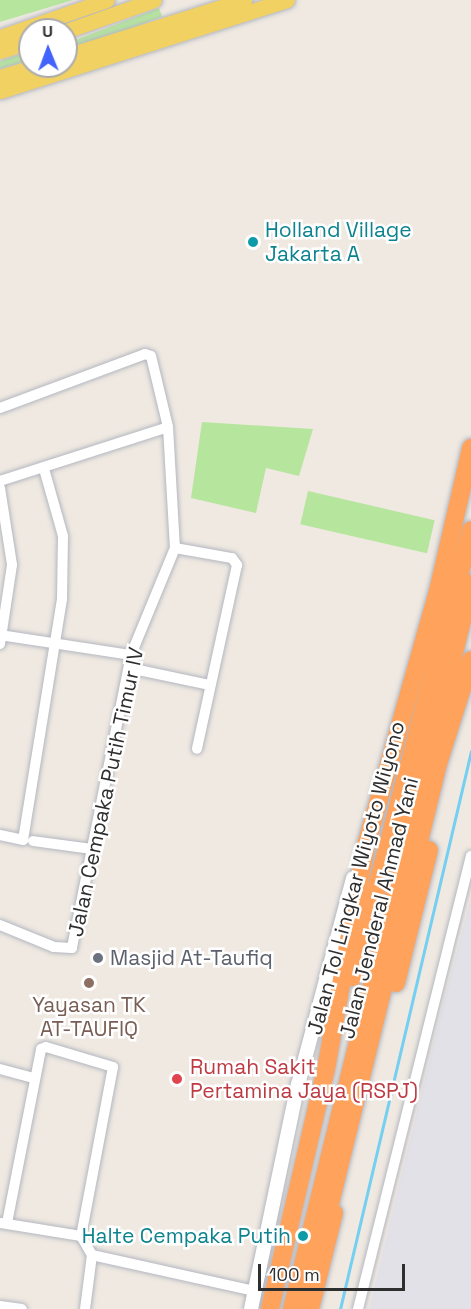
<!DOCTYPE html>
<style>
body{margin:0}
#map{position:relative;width:471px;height:1309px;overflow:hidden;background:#efe9e1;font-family:"Space Grotesk",sans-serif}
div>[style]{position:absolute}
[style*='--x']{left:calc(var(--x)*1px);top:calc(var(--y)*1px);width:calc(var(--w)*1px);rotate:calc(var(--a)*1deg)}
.industrial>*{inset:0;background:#e3e1e8}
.green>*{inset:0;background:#b6e59e;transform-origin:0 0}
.stream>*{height:3px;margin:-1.5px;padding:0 1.5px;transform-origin:1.5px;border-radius:1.5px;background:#75cff0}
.roads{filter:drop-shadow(0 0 2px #b4b7c1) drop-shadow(0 0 2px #b4b7c1)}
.street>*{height:10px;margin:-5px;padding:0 5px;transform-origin:5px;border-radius:5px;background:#fff}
.secondary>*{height:14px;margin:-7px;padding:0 7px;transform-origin:7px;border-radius:7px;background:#fff}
.primary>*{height:15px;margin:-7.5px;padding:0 7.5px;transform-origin:7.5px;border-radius:7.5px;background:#f2d163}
.highway>*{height:18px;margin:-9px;padding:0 9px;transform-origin:9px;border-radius:9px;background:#ffa35c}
.dots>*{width:16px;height:16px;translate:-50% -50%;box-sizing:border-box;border:3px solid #fff;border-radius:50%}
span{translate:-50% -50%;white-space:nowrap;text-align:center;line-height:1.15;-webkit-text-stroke:5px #fff;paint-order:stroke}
.culture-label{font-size:21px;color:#0d838f}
.left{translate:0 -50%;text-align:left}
.right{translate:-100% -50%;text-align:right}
.street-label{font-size:21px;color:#2e2e2e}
.worship-label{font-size:21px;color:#5b616d}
.education-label{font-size:21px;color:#785e54}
.health-label{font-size:21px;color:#be3a42}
.north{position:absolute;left:18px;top:18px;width:60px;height:60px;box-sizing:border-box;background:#fff;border:2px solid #ababab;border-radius:50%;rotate:359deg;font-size:16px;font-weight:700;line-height:24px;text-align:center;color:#2e2e2e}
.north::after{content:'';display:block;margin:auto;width:21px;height:27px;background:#4264fb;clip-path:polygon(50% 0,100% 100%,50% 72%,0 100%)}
.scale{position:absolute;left:258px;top:1264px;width:147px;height:27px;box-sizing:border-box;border:3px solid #2e2e2e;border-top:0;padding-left:8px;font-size:18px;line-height:21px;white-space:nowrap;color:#2e2e2e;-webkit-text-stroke:4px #fff;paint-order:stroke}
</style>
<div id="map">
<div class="industrial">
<div style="clip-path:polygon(471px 898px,471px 1309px,369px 1309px,443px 1004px)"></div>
</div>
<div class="green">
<div style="clip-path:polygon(0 0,73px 0,0 22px)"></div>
<div style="left:159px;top:8px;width:9px;height:98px;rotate:69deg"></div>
<div style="clip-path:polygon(30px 51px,30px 60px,0 69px,0 61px)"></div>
<div style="clip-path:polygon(202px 422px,313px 429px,299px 476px,266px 468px,256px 513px,191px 498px)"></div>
<div style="left:308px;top:491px;width:130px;height:34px;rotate:13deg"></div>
</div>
<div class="stream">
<div style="--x:340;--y:1309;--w:573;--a:-76.79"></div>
</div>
<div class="roads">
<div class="street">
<div style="--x:0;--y:408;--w:155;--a:-20.4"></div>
<div style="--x:145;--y:354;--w:6;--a:18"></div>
<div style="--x:151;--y:356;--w:73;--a:76.5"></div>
<div style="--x:168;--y:427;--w:121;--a:86.7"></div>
<div style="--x:175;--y:548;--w:116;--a:112.4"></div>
<div style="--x:131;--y:655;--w:299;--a:101.4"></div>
<div style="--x:72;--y:948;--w:18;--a:-177"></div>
<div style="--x:54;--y:947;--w:58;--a:-157.8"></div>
<div style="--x:0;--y:481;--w:176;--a:-17.8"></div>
<div style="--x:0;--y:488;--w:78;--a:81.1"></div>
<div style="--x:12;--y:565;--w:80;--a:98.6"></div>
<div style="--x:175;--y:548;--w:58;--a:10"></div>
<div style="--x:232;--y:558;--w:9;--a:54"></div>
<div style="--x:237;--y:565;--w:188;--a:102.3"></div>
<div style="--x:0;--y:635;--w:133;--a:8.7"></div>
<div style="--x:129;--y:668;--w:83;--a:11.9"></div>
<div style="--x:0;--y:835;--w:24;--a:12"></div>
<div style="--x:23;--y:840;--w:244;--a:-80.8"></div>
<div style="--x:62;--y:599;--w:63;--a:-89.1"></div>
<div style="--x:63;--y:536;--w:70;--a:-105.8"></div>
<div style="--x:33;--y:841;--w:60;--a:7.7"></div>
<div style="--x:0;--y:1069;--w:35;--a:15"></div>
<div style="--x:1;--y:1223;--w:81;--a:9.2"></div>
<div style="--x:7;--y:1223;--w:177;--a:-78.9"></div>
<div style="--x:41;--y:1049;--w:5;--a:-22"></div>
<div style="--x:46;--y:1047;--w:70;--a:16.6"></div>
<div style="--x:113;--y:1067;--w:172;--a:100.7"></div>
<div style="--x:81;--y:1236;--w:22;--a:60"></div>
<div style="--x:92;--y:1255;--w:54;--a:97.4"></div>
<div style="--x:92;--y:1255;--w:167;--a:12.5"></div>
<div style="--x:0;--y:1306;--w:22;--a:8"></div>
<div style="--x:358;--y:1309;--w:467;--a:-76"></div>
</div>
<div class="secondary">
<div style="--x:251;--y:1309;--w:229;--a:-78.2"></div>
<div style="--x:298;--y:1085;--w:214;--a:-75.1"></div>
</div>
<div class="primary">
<div style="--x:66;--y:31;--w:93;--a:-19.4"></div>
<div style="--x:0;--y:37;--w:113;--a:-19.1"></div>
<div style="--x:0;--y:51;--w:31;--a:-17"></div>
<div style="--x:66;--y:56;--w:187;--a:-17.5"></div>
<div style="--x:0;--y:77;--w:37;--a:-17"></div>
<div style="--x:0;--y:91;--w:301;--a:-17.6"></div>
</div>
<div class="highway">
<div style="--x:353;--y:977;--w:462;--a:-75.2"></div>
<div style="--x:396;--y:983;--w:137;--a:-76.1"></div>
<div style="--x:325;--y:1224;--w:471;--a:-76.2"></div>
<div style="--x:437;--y:767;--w:112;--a:-72.4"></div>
<div style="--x:270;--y:1309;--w:246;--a:-76.9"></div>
<div style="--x:326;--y:1069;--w:223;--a:-79.9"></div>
<div style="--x:365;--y:849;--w:268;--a:-74.2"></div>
<div style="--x:438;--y:591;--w:147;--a:-77"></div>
<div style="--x:292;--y:1309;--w:747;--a:-76.13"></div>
<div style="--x:310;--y:1309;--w:99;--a:-76"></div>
</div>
</div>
<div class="dots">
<div style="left:253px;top:242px;background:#0f9aa8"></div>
<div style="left:98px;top:958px;background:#6b7280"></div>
<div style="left:89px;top:983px;background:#8d6e63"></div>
<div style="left:177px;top:1079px;background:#e0444e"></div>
<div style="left:303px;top:1236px;background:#0f9aa8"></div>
</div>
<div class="culture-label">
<span class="left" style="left:265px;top:242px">Holland Village<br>Jakarta A</span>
<span class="right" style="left:291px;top:1236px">Halte Cempaka Putih</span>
</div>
<div class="street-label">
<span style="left:106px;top:792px;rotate:-78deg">Jalan Cempaka Putih Timur IV</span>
<span style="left:356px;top:878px;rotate:-75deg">Jalan Tol Lingkar Wiyoto Wiyono</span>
<span style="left:379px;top:908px;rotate:-76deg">Jalan Jenderal Ahmad Yani</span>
</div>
<div class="worship-label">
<span class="left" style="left:110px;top:958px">Masjid At-Taufiq</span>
</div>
<div class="education-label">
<span style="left:89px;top:1017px">Yayasan TK<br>AT-TAUFIQ</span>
</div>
<div class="health-label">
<span class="left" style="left:190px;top:1079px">Rumah Sakit<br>Pertamina Jaya (RSPJ)</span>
</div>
<div class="north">U</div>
<div class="scale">100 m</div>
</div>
